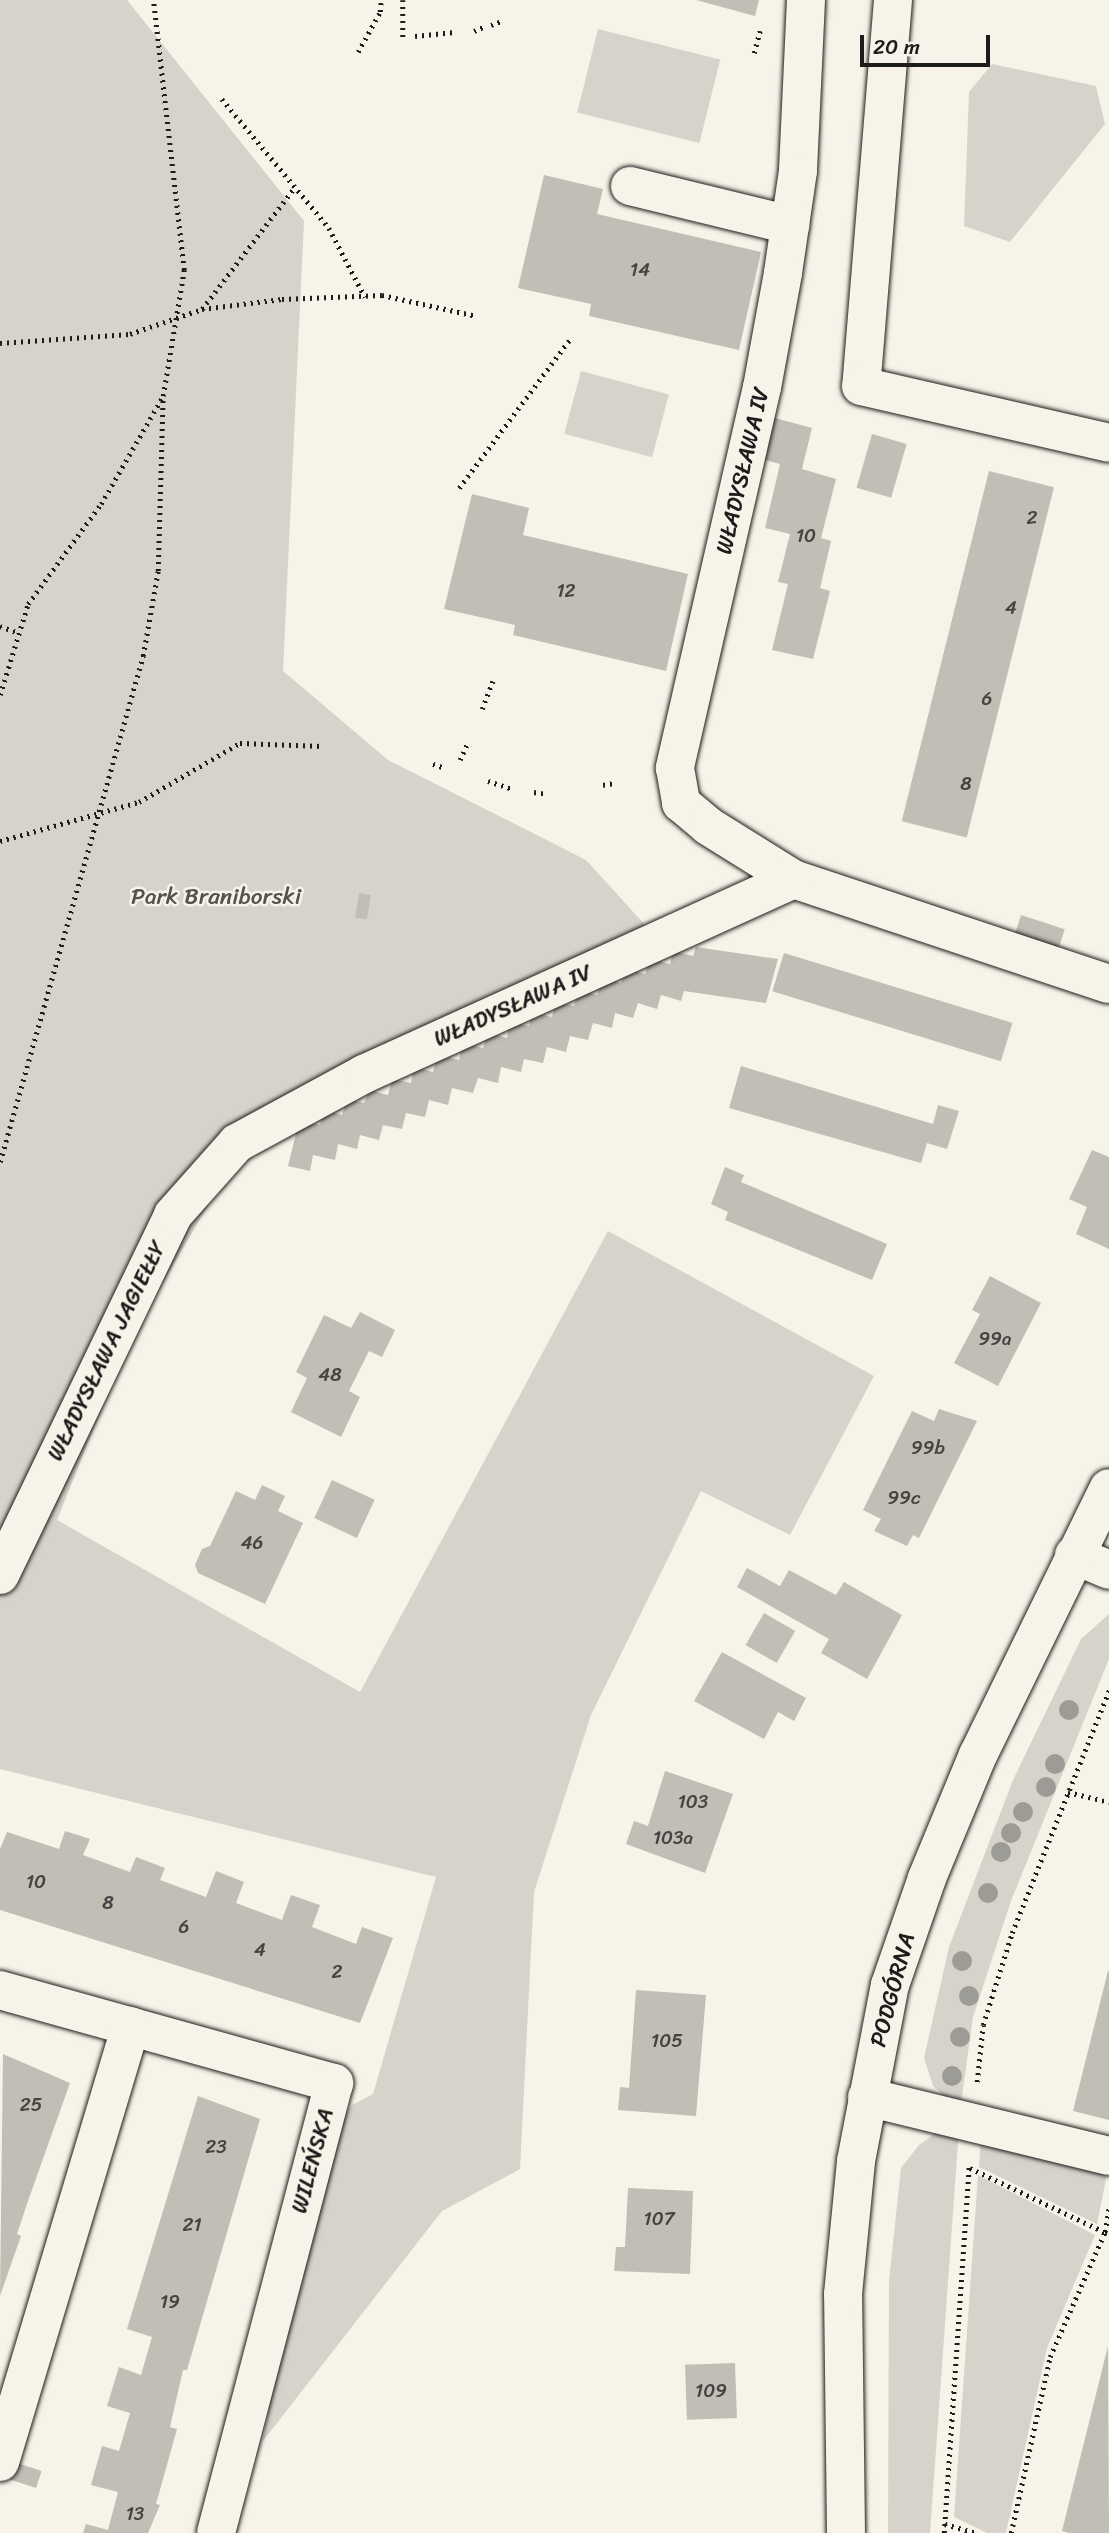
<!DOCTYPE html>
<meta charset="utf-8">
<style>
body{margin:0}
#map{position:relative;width:1109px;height:2533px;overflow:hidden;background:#f7f3e8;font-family:Sriracha,sans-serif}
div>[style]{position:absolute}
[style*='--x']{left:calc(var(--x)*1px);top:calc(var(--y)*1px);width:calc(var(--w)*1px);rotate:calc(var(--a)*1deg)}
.green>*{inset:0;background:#d7d3cb;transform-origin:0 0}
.building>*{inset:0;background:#c0beb5;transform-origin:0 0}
.path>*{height:4.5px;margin-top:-2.25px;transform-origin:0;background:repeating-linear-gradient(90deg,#1c1c1c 0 2px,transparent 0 7px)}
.roads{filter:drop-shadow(0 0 2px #1c1c1c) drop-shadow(0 0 2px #1c1c1c)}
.minor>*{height:38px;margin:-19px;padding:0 19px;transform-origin:19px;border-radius:19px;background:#f7f3e8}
.trees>*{width:20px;height:20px;margin:-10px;border-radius:50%;background:#9d9b95}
span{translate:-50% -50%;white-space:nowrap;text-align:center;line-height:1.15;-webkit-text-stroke:5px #f7f3e8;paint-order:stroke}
.number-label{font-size:19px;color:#454442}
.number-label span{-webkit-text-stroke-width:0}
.street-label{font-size:23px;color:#1c1c1c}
.park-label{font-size:23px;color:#545351}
.scale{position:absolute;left:860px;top:35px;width:130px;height:32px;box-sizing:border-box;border:4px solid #1c1c1c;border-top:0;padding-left:9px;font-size:21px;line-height:24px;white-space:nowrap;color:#1c1c1c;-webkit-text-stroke:5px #f7f3e8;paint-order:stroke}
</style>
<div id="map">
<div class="green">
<div style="clip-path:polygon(0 0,127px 0,304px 221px,283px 671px,388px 760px,586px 860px,646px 926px,269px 1112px,227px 1173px,130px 1339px,57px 1520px,360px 1692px,608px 1231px,874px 1376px,790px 1535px,701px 1491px,591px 1715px,534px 1892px,520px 2169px,442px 2211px,263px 2441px,312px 2172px,352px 2105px,373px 2094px,436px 1877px,0 1769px)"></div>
<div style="left:598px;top:29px;width:126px;height:86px;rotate:14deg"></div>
<div style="clip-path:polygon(992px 64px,1096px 86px,1105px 124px,1010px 242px,964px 226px,969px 92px)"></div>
<div style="left:581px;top:371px;width:91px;height:65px;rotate:15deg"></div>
<div style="clip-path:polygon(1109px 1614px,1109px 1659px,1011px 1901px,973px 2017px,961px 2103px,950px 2101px,933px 2086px,924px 2058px,949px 1947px,1013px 1780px,1081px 1639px)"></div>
<div style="clip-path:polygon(941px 2129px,959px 2129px,930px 2533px,888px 2533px,889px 2281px,901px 2168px,919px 2145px)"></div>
<div style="clip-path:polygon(981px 2135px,1108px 2169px,1097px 2224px,979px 2167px)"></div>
<div style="clip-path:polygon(978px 2175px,1095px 2235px,1047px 2348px,1006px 2533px,987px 2533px,954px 2517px)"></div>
</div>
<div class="building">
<div style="clip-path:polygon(696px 0,759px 0,755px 16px)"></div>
<div style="clip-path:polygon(544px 175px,603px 189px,597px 214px,761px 252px,739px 350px,589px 316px,591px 304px,518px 288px)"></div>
<div style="clip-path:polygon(771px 417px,812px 428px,802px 469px,836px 479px,821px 538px,831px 541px,820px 588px,830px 591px,813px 659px,772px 650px,788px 584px,778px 582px,790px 534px,765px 528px,780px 464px,761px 459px)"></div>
<div style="left:872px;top:434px;width:36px;height:56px;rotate:16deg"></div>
<div style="left:989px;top:471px;width:67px;height:361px;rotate:14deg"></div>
<div style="clip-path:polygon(472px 494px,529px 508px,523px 535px,688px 574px,666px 671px,513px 635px,515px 625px,444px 609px)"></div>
<div style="left:359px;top:893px;width:12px;height:25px;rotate:9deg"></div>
<div style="left:1021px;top:915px;width:46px;height:22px;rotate:18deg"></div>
<div style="clip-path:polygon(696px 947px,778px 959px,766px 1003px,684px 991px,681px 1001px,661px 995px,657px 1009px,638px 1003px,633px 1018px,615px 1013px,612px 1028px,593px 1023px,588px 1040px,570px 1036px,566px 1052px,547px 1047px,543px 1063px,524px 1059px,521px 1072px,501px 1067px,498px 1083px,478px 1078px,473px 1093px,452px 1088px,448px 1105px,429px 1100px,425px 1117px,406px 1113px,402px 1129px,383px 1125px,379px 1140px,360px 1135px,357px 1149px,338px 1144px,335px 1160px,313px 1155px,310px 1171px,288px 1166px,299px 1121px,320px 1125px,324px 1110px,342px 1115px,347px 1099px,364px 1103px,369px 1090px,388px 1095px,392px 1079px,411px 1083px,414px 1067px,433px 1072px,437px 1055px,459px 1060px,463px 1043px,483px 1048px,487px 1033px,507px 1038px,510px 1022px,529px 1026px,532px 1012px,552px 1017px,555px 1002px,574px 1006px,578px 990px,597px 995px,601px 978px,621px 983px,625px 969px,645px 974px,649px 959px,670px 964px,673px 951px,693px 956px)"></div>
<div style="left:784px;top:953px;width:239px;height:40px;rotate:17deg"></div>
<div style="clip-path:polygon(741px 1066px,933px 1124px,938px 1105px,959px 1111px,947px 1149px,927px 1143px,921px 1163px,729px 1108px)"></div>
<div style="clip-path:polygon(1092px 1150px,1109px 1157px,1109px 1249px,1076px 1234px,1087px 1207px,1069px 1199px)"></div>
<div style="clip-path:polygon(725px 1167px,744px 1175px,741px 1182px,887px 1244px,872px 1280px,725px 1220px,728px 1212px,711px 1204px)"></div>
<div style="clip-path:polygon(990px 1276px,1041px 1303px,998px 1386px,954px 1363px,980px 1314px,972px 1310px)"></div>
<div style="clip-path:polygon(360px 1312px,395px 1330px,382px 1357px,369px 1351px,349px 1391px,360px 1397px,341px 1437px,291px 1412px,307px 1378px,296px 1372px,324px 1315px,351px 1328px)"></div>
<div style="clip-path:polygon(939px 1409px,977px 1421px,919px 1538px,913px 1535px,907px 1546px,874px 1531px,881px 1519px,863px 1510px,912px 1411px,934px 1421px)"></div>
<div style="left:332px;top:1480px;width:47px;height:42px;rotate:25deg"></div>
<div style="clip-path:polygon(262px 1485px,285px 1496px,278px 1511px,303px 1523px,265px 1604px,198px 1573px,195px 1565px,202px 1549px,210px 1546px,236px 1491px,255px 1500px)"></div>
<div style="clip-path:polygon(747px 1568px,780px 1586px,789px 1570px,836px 1595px,844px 1582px,902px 1615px,867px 1679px,821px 1653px,829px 1639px,737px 1587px)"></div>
<div style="left:764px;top:1613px;width:36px;height:37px;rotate:30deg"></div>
<div style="clip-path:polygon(722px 1652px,806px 1698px,794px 1721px,778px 1712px,764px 1739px,694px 1701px)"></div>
<div style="clip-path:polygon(665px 1771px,733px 1794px,705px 1873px,626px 1844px,634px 1821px,648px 1826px)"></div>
<div style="clip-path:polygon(65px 1831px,90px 1839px,83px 1855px,130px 1872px,136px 1857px,165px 1868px,160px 1880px,206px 1897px,216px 1871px,244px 1882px,236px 1903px,282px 1920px,291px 1895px,320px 1905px,312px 1927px,356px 1944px,362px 1927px,393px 1938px,360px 2023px,0 1910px,0 1849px,7px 1832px,59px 1849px)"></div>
<div style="clip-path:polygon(1108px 1971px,1109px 1971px,1109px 2120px,1073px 2111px)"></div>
<div style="clip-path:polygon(636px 1990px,706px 1995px,696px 2116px,618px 2110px,620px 2087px,629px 2088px)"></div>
<div style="clip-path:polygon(3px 2054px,70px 2083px,28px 2201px,17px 2234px,21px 2236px,0 2296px)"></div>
<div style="clip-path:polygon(198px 2096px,260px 2119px,187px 2370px,183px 2370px,170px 2427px,177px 2429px,156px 2504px,160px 2505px,148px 2533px,83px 2533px,86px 2524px,108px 2530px,118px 2492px,91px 2485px,102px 2446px,119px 2451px,130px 2413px,107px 2406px,119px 2367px,141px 2375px,152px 2337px,127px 2329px)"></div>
<div style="clip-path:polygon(628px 2188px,693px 2191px,690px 2274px,614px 2271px,616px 2247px,625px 2247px)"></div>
<div style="clip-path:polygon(1108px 2346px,1109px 2533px,1069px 2533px,1062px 2531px)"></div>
<div style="left:735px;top:2363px;width:55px;height:50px;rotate:88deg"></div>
<div style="left:14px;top:2462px;width:29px;height:18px;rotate:18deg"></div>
</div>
<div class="path">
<div style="--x:403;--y:0;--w:38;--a:90"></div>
<div style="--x:491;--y:25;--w:12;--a:-20"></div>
<div style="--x:474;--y:31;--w:10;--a:-24"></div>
<div style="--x:415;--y:36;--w:40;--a:-5.7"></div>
<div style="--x:358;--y:52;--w:46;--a:-61.2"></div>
<div style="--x:380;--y:12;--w:12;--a:-85"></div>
<div style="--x:754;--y:53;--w:23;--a:-75"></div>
<div style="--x:222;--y:99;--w:168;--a:50.3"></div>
<div style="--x:329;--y:228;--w:78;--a:62.4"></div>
<div style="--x:202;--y:309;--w:153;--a:-52.7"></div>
<div style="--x:0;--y:343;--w:130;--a:-4"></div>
<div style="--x:130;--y:334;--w:76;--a:-19.1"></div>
<div style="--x:202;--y:309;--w:81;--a:-7.1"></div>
<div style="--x:282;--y:299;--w:100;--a:-2.3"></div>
<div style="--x:382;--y:295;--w:97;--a:12.5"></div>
<div style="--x:459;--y:488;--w:186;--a:-53.3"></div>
<div style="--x:0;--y:626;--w:20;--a:20"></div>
<div style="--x:0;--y:695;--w:95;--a:-72.9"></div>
<div style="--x:28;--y:604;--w:124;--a:-53.9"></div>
<div style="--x:101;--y:504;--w:125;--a:-60.1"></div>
<div style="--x:163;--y:396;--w:128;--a:-80.5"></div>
<div style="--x:184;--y:270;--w:272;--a:-96.5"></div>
<div style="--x:482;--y:709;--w:30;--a:-69"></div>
<div style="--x:460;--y:760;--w:20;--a:-66"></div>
<div style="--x:433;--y:764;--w:13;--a:18"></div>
<div style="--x:488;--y:781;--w:26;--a:18"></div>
<div style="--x:603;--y:785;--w:11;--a:-10"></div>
<div style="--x:534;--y:792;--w:12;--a:9"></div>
<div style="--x:0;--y:841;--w:144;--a:-15.7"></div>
<div style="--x:139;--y:802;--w:117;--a:-30.3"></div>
<div style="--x:240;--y:743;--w:82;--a:2.1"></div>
<div style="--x:0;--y:1162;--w:526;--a:-74.22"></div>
<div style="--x:143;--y:656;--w:86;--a:-80"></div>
<div style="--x:158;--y:571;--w:175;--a:-88.4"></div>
<div style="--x:1068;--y:1792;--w:42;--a:13.7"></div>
<div style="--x:977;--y:2082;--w:57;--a:-84"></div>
<div style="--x:983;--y:2025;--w:96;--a:-72.5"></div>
<div style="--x:1012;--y:1933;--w:262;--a:-68.2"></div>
<div style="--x:970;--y:2168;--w:149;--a:25.4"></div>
<div style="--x:1105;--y:2232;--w:26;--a:-81"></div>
<div style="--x:945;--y:2524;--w:33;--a:16"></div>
<div style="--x:944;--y:2533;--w:370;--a:-86.1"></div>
<div style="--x:1011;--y:2533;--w:180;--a:-77.5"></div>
<div style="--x:1050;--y:2357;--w:137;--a:-66.3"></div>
<div style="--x:1105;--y:2232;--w:4;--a:14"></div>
</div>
<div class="roads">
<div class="minor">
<div style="--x:806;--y:0;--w:171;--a:92.7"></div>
<div style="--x:798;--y:171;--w:103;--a:98.4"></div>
<div style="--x:783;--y:273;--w:116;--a:100.4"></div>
<div style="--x:762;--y:387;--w:391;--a:102.9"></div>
<div style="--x:675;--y:768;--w:36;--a:80"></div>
<div style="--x:681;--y:803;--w:35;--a:40"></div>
<div style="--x:708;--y:826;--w:100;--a:31.9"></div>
<div style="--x:793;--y:879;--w:333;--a:18.4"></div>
<div style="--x:893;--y:0;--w:387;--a:94.7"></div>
<div style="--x:861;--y:386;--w:254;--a:12.9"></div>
<div style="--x:630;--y:186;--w:165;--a:13.7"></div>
<div style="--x:1074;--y:1555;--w:38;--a:23"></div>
<div style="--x:0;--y:1575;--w:399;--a:-64.3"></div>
<div style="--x:173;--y:1215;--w:96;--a:-48.4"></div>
<div style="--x:237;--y:1143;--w:145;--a:-28.5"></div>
<div style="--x:364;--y:1074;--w:471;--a:-24.4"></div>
<div style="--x:0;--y:1990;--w:347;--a:15.6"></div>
<div style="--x:334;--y:2083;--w:465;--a:104.7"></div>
<div style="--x:867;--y:2097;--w:249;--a:13.7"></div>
<div style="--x:0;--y:2462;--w:455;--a:-73.3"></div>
<div style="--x:846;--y:2533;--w:239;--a:-90.7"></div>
<div style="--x:843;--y:2294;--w:134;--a:-84.4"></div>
<div style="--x:856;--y:2161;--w:179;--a:-79.1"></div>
<div style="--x:890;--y:1985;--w:113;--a:-70.9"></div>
<div style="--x:927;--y:1878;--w:133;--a:-67.5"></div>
<div style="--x:978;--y:1755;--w:297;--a:-63.9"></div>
</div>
</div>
<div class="trees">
<div style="left:1069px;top:1710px"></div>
<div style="left:1055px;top:1764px"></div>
<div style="left:1046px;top:1787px"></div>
<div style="left:1023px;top:1812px"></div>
<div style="left:1011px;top:1833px"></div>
<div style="left:1001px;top:1852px"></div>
<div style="left:988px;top:1893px"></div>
<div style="left:962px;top:1961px"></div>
<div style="left:969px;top:1996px"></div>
<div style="left:960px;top:2037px"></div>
<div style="left:952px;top:2076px"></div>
</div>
<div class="number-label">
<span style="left:640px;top:270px">14</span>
<span style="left:1032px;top:518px">2</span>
<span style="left:806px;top:536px">10</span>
<span style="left:566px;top:591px">12</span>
<span style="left:1011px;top:608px">4</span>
<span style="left:987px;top:699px">6</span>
<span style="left:966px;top:784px">8</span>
<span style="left:995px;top:1339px">99a</span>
<span style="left:330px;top:1375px">48</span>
<span style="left:928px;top:1448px">99b</span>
<span style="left:904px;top:1498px">99c</span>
<span style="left:252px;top:1543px">46</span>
<span style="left:693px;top:1802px">103</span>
<span style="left:673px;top:1838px">103a</span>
<span style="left:36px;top:1882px">10</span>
<span style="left:108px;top:1903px">8</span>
<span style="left:184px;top:1927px">6</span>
<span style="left:260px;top:1950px">4</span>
<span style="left:337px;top:1972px">2</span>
<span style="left:667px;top:2041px">105</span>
<span style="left:31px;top:2105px">25</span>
<span style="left:216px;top:2147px">23</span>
<span style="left:659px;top:2219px">107</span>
<span style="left:192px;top:2225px">21</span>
<span style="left:170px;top:2302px">19</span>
<span style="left:711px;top:2391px">109</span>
<span style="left:135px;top:2514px">13</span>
</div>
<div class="street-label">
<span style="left:743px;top:471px;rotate:-77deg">WŁADYSŁAWA IV</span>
<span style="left:513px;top:1006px;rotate:-24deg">WŁADYSŁAWA IV</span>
<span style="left:107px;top:1351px;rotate:-64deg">WŁADYSŁAWA JAGIEŁŁY</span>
<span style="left:893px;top:1990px;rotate:-75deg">PODGÓRNA</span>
<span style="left:313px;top:2161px;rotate:-75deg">WILEŃSKA</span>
</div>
<div class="park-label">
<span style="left:216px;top:897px">Park Braniborski</span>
</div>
<div class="scale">20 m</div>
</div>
